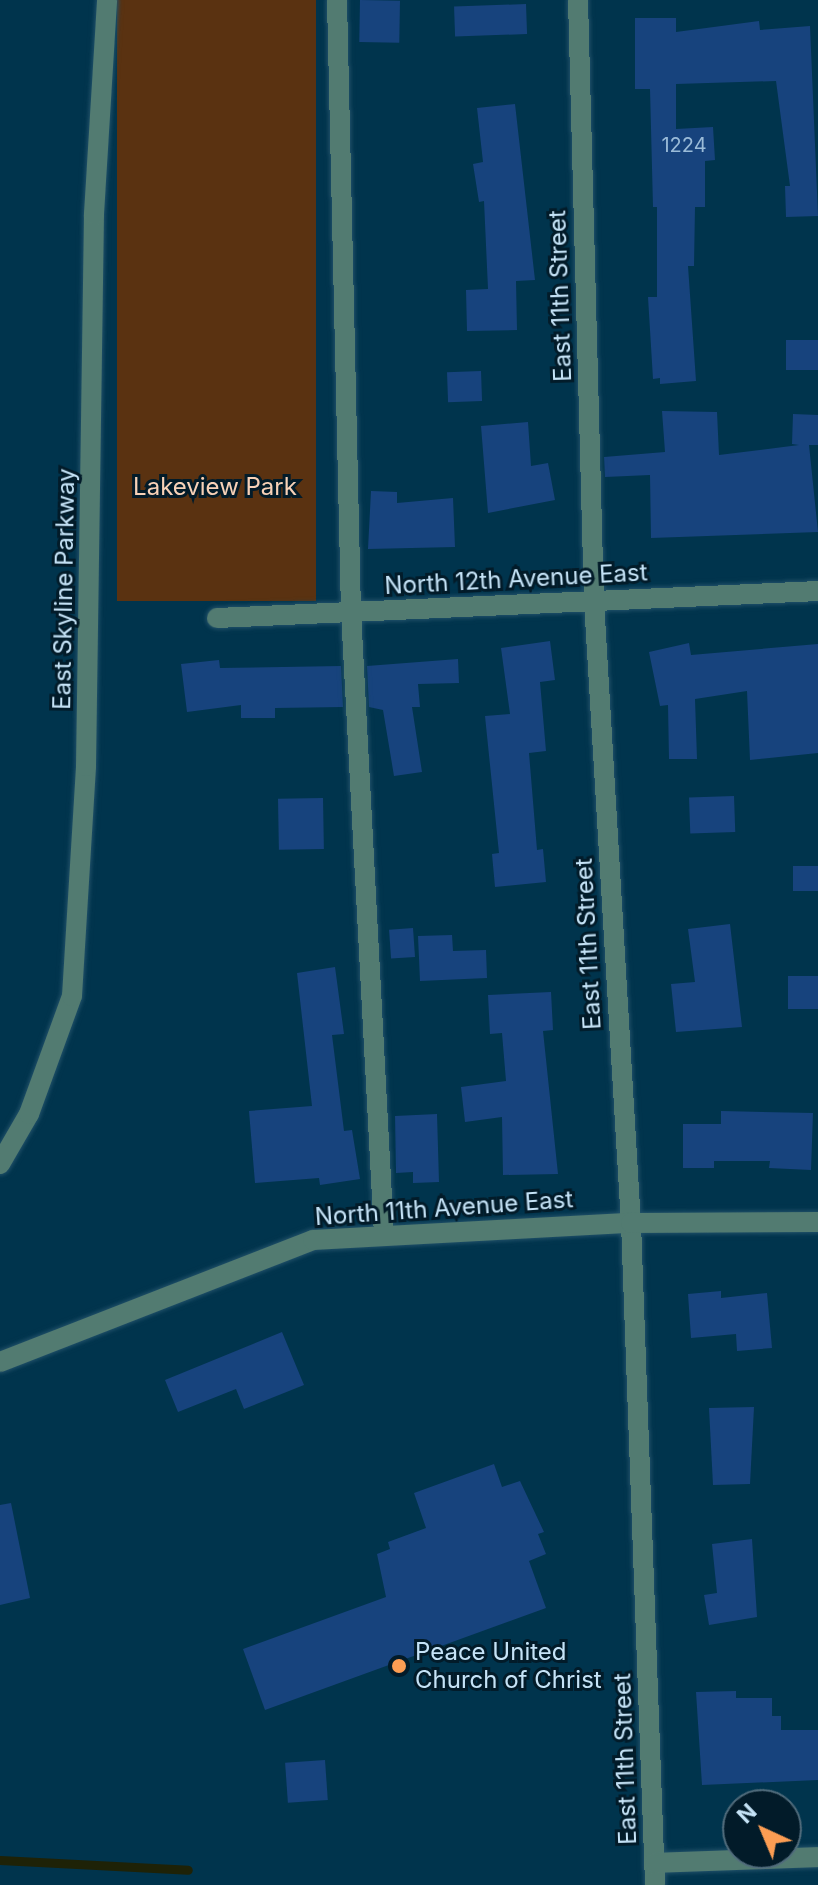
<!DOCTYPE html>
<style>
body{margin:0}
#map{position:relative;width:818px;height:1885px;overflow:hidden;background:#00344d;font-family:Inter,sans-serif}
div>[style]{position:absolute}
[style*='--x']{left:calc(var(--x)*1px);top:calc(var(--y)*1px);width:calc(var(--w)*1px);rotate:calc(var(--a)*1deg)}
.green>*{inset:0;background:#5a3211;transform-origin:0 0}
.stream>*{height:9px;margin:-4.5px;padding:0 4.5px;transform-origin:4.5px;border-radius:4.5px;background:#1e2207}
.building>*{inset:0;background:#17437d;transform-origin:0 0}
.roads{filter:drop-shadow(0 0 2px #205068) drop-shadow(0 0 2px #205068)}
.minor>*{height:20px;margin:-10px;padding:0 10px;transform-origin:10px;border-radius:10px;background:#527b71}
.dots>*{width:22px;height:22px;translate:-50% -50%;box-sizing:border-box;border:4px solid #021b29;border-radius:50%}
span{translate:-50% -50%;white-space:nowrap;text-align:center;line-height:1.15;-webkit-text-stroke:6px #021b29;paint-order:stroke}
.number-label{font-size:20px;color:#9abbd8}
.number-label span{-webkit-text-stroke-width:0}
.street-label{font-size:24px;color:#c5e3f7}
.park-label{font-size:24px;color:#f7d1b7}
.poi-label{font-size:24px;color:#c5e3f7}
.left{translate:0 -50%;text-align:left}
.north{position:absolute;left:722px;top:1789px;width:80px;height:80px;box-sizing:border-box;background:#021b29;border:2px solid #506b7b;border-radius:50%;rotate:316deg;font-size:22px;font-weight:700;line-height:32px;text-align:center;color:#c5e3f7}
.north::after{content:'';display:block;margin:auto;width:28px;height:36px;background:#fc9d53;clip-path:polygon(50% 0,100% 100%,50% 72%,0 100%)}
</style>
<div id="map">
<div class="green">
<div style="left:117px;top:0;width:199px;height:601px"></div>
</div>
<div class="stream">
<div style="--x:0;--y:1860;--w:188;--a:3"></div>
</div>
<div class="building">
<div style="left:360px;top:0;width:40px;height:42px;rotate:1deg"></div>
<div style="left:526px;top:4px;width:30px;height:72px;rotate:88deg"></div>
<div style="clip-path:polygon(635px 18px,676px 18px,676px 32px,759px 21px,760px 30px,810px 26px,818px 216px,786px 217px,785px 186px,790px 186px,776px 81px,676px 84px,676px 129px,713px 127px,715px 160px,705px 161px,705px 207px,695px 207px,694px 266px,688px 266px,696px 381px,660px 384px,660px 378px,653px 379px,648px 297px,657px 297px,657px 207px,653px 207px,650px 89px,635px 89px)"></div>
<div style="clip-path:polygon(515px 104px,535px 280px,516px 281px,517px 330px,467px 331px,466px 290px,488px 289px,484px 201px,479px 202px,473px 164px,483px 162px,477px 108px)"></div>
<div style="left:818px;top:340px;width:30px;height:32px;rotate:90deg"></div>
<div style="left:481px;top:371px;width:30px;height:34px;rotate:88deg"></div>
<div style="clip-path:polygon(662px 411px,717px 412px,719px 455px,799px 445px,792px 444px,793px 414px,818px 415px,818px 445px,809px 445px,818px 532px,651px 538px,650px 475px,605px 477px,604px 457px,665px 452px)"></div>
<div style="clip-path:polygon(528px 422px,531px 466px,548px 463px,555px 500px,488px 513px,481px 426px)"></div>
<div style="clip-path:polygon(371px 491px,397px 492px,397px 503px,453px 498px,455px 547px,368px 549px)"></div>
<div style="clip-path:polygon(550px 641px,555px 680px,540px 682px,546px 751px,529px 753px,537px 850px,543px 849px,546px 882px,495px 887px,492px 854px,499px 853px,485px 716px,510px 714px,501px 648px)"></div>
<div style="clip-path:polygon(689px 643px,691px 655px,818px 644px,818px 753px,750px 760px,747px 691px,695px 699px,697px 759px,669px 759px,668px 705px,660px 706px,649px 652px)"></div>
<div style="clip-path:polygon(458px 659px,459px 683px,418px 684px,420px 707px,412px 707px,422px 772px,394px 776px,383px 710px,369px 707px,367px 666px)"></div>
<div style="clip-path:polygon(219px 660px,220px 668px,341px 666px,343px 707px,275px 708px,275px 718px,241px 718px,241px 705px,187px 712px,181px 664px)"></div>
<div style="left:734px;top:796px;width:36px;height:45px;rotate:88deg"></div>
<div style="left:323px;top:798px;width:51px;height:45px;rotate:89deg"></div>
<div style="left:818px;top:866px;width:25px;height:25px;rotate:90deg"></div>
<div style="clip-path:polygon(730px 924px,742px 1027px,676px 1032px,671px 984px,695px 982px,688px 929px)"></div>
<div style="left:413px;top:928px;width:29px;height:24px;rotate:86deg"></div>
<div style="clip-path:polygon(452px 935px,453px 951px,486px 950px,487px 978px,420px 981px,418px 936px)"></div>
<div style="clip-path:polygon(335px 967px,344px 1034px,332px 1035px,344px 1131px,352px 1130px,360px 1179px,320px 1185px,319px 1178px,255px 1183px,249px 1111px,312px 1106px,297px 973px)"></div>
<div style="left:818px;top:976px;width:33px;height:30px;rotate:90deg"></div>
<div style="clip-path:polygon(551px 992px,553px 1030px,543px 1031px,558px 1174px,503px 1175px,502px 1117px,465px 1122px,461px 1087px,506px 1081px,502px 1033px,490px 1034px,488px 995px)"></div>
<div style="clip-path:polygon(721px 1111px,813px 1113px,811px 1170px,769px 1168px,770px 1161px,714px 1161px,714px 1168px,683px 1168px,683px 1124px,721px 1124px)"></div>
<div style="clip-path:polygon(437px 1114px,439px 1182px,413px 1183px,413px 1172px,396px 1173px,395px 1116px)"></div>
<div style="clip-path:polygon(721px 1291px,721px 1298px,767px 1293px,772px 1348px,737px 1351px,736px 1334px,691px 1338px,688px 1294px)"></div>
<div style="clip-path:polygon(282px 1332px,304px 1385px,244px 1409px,236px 1389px,178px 1412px,165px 1380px)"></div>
<div style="clip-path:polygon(754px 1407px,750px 1484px,713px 1485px,709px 1408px)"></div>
<div style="clip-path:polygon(494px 1464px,502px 1487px,520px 1481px,544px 1532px,538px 1534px,546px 1554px,529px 1561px,546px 1608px,265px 1710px,243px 1649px,386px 1597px,377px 1554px,390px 1549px,388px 1542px,426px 1528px,414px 1493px)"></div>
<div style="clip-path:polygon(11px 1503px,30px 1598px,0 1605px,0 1505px)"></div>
<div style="clip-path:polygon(752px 1539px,757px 1617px,709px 1625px,704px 1595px,717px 1593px,712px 1544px)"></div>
<div style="clip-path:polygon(736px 1691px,736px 1698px,772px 1698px,772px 1716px,781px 1716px,781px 1730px,818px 1730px,818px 1780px,702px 1785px,696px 1692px)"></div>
<div style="left:325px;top:1760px;width:40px;height:40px;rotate:86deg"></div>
</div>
<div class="roads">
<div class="minor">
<div style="--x:337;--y:0;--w:612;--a:88.69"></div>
<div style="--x:351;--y:612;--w:625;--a:86.97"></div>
<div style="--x:578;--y:0;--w:601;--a:88.48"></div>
<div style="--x:594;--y:601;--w:623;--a:86.6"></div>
<div style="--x:631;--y:1223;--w:662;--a:87.92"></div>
<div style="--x:217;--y:618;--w:602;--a:-2.57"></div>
<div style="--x:0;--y:1164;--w:58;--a:-59.9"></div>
<div style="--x:29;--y:1114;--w:126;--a:-70"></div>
<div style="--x:72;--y:996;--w:230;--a:-86.5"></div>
<div style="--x:86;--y:766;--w:552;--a:-89.17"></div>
<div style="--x:94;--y:214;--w:214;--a:-86.5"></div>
<div style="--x:0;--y:1362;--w:336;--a:-21.3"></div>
<div style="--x:313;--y:1240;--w:318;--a:-3.1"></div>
<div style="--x:631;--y:1223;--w:187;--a:-0.3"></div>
<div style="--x:655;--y:1863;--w:163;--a:-2.1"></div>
</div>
</div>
<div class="dots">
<div style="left:399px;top:1666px;background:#fc9d53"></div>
</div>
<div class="number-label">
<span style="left:684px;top:145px">1224</span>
</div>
<div class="street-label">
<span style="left:560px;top:296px;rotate:-92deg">East 11th Street</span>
<span style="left:516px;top:579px;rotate:-3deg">North 12th Avenue East</span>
<span style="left:64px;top:589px;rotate:-89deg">East Skyline Parkway</span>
<span style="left:588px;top:944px;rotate:-93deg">East 11th Street</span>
<span style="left:444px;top:1208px;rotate:-4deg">North 11th Avenue East</span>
<span style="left:625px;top:1759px;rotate:-92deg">East 11th Street</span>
</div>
<div class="park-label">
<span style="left:215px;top:487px">Lakeview Park</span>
</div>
<div class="poi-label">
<span class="left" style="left:415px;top:1666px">Peace United<br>Church of Christ</span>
</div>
<div class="north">N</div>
</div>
